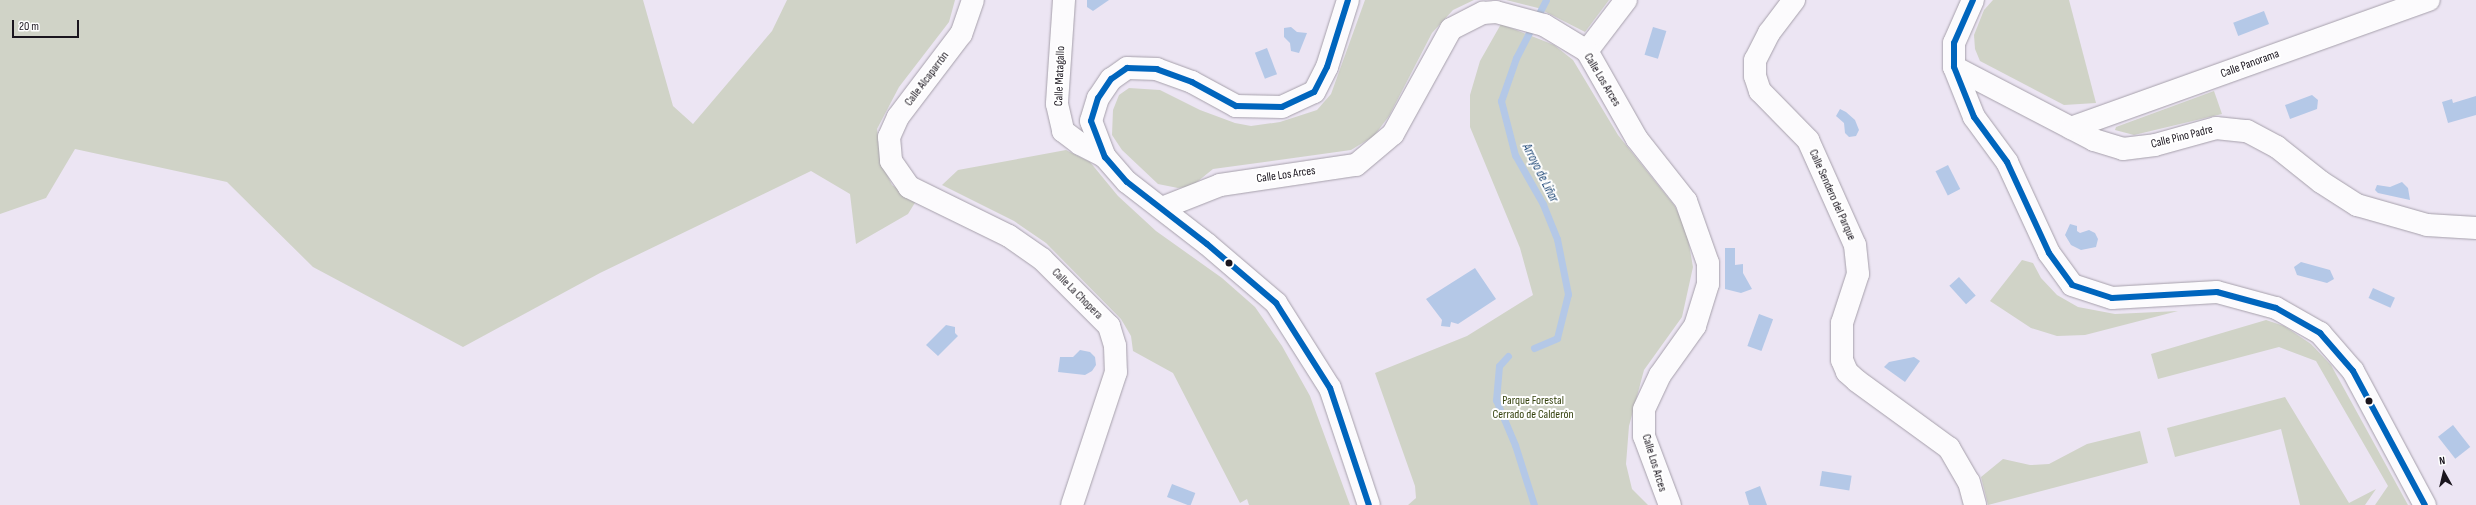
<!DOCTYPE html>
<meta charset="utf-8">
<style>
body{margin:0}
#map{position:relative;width:2476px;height:505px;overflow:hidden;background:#ece5f3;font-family:"Sofia Sans Condensed",sans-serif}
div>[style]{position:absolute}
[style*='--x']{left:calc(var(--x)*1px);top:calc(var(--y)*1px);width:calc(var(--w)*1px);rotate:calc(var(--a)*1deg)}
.green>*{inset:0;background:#d0d3c7}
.water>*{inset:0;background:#b4c8e7;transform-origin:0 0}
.stream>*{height:7px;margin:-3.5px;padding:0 3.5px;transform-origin:3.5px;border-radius:3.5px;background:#b4c8e7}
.roads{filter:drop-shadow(0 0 1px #a6a0ab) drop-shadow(0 0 1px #a6a0ab)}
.minor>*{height:22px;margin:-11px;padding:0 11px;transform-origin:11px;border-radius:11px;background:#fcfbfd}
.tertiary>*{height:22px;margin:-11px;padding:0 11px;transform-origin:11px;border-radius:11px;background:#fcfbfd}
.bus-1>*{height:6px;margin:-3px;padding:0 3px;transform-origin:3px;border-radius:3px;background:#0065bd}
.dots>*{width:11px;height:11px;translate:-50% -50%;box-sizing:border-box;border:2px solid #fff;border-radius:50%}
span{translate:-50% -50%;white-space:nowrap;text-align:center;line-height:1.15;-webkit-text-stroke:4px #fff;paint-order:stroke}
.street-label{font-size:12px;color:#1a151e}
.park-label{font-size:12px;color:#35420e}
.water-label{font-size:13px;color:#194373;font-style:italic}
.north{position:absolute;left:2424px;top:453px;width:40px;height:40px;-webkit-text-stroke:3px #fff;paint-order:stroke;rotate:352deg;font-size:11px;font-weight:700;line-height:16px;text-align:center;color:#1a151e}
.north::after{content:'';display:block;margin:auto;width:14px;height:18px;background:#1a151e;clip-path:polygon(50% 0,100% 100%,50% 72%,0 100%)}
.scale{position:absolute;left:12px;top:20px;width:67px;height:18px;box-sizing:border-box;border:2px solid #1a151e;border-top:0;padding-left:5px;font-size:12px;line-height:14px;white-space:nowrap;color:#1a151e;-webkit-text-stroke:3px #fff;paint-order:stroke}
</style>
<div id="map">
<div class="green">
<div style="clip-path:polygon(0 0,643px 0,673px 106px,693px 124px,772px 31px,787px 0,955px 0,949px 22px,899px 87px,877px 129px,882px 164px,892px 185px,916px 201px,908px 214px,856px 244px,850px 194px,811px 171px,600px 273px,463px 347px,313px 267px,227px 182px,75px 149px,46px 198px,0 214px)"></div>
<div style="clip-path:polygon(1365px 0,1474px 0,1453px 10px,1432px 33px,1389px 116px,1374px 136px,1351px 150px,1213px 169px,1192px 186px,1178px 188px,1158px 184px,1122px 150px,1112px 135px,1113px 110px,1119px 95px,1129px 88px,1160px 90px,1200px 110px,1235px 123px,1251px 126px,1280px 122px,1317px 110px,1331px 94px)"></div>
<div style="clip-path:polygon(1506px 0,1609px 0,1585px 32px,1538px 8px)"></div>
<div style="clip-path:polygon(1993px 0,2069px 0,2096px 103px,2064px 105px,1980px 61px,1975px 49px,1974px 35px,1984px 10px)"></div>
<div style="clip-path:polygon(1501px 24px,1554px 45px,1573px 60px,1618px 135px,1674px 205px,1686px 227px,1693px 267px,1682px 317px,1644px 370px,1629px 426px,1626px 464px,1632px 489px,1648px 505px,1408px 505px,1416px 498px,1415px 486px,1375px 373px,1467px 336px,1533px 295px,1520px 248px,1470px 127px,1470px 95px,1480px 61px)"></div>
<div style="clip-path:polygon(2214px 91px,2222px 114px,2134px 135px,2115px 130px,2116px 127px)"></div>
<div style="clip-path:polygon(1066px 150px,1090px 162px,1118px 196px,1156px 231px,1222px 278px,1255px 307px,1282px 346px,1310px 396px,1350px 505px,1249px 505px,1247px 499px,1240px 503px,1173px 373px,1133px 351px,1131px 336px,1121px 319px,1046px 243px,1014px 221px,942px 185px,958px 170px)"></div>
<div style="clip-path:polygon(2022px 260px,2033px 263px,2041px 278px,2057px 295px,2078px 307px,2115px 314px,2178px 311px,2085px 335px,2057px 336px,2031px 328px,1990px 301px)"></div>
<div style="clip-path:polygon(2266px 320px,2284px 326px,2311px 344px,2331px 365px,2408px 505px,2375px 505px,2388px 486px,2316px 361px,2279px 347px,2158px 379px,2151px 354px)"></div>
<div style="clip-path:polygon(2285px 397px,2349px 503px,2376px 489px,2365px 505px,2300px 505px,2281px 429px,2175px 457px,2167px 428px)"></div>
<div style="clip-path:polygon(2140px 431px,2148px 463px,1988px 505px,1981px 477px,2003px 459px,2030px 465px,2049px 464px,2087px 444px)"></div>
</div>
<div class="water">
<div style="clip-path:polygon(1087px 0,1109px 0,1093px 11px,1087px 7px)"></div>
<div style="left:2264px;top:11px;width:14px;height:33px;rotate:69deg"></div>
<div style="clip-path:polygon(1291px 27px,1297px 32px,1307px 33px,1299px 53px,1291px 51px,1290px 43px,1284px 37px,1284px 28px)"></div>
<div style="left:1653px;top:27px;width:14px;height:29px;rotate:17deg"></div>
<div style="left:1267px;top:48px;width:28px;height:13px;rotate:69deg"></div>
<div style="clip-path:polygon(2312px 95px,2318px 100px,2317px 109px,2290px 119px,2285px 105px)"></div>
<div style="clip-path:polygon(2476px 96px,2476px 115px,2448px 123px,2442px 102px,2452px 99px,2453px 103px)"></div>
<div style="clip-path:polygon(1840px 109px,1846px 112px,1855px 120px,1859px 130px,1856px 136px,1849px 137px,1845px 133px,1844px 123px,1836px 116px)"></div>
<div style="left:1948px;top:165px;width:27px;height:14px;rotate:63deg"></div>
<div style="clip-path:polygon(2402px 182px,2408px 188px,2410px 200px,2378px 193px,2375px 190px,2377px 185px,2390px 187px)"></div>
<div style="clip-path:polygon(2070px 224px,2077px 226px,2077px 231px,2080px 233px,2089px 230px,2095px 233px,2098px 239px,2096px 247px,2081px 250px,2071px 245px,2065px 235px)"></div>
<div style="clip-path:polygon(1725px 248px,1735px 248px,1735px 265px,1743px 264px,1743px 273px,1752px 289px,1741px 293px,1725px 289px)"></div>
<div style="clip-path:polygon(2301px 262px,2330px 270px,2334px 279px,2327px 283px,2297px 275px,2294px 267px)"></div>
<div style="clip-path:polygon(1475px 268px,1496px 299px,1458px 324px,1451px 322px,1450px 327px,1441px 326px,1442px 320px,1426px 299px)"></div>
<div style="left:1959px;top:277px;width:25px;height:13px;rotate:48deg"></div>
<div style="left:2373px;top:288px;width:24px;height:11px;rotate:24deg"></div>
<div style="left:1759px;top:314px;width:15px;height:34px;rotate:20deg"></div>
<div style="clip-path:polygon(946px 325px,955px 327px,955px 333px,958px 336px,938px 356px,926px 345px)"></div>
<div style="clip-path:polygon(1080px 350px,1090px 352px,1095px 357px,1096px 365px,1092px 371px,1085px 375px,1058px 372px,1060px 357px,1073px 357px)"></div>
<div style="clip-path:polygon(1914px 357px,1920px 361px,1905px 382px,1884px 367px,1889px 362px)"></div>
<div style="left:2453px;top:425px;width:28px;height:19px;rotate:52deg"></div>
<div style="left:1822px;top:471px;width:30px;height:15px;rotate:9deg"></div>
<div style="left:1172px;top:484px;width:25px;height:14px;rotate:21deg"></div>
<div style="clip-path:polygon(1760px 486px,1767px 505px,1749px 505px,1745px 492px)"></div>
</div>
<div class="stream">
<div style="--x:1534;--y:348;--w:25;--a:-23"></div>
<div style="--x:1557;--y:338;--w:45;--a:-76"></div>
<div style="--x:1568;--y:294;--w:56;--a:-101.3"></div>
<div style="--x:1557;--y:239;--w:38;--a:-112"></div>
<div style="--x:1543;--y:204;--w:56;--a:-119.7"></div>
<div style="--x:1515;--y:155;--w:56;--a:-104.5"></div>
<div style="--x:1501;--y:101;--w:46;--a:-70.8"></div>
<div style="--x:1516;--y:58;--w:65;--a:-62.7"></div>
<div style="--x:1508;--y:356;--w:13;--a:132"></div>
<div style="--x:1499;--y:366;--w:34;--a:95"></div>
<div style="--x:1496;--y:400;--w:49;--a:67.1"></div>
<div style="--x:1515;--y:445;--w:63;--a:72.4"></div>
</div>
<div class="roads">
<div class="minor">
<div style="--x:973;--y:0;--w:36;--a:109"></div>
<div style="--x:961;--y:34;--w:104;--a:127.2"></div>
<div style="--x:898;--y:117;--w:22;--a:114"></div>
<div style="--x:889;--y:137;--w:24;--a:85"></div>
<div style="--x:891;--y:161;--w:32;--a:55"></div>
<div style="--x:909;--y:187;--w:111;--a:26.1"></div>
<div style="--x:1009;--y:236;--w:40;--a:34.9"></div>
<div style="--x:1042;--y:259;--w:95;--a:45"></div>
<div style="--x:1109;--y:326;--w:21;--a:73"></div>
<div style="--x:1115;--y:346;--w:26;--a:88"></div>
<div style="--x:1116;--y:372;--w:140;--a:108.3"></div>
<div style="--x:1064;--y:0;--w:104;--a:93.9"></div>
<div style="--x:1057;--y:104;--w:28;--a:77"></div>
<div style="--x:1063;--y:131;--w:21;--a:37"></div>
<div style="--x:1080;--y:144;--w:28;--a:27"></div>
<div style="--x:1794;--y:0;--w:41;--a:127.1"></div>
<div style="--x:1769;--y:33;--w:30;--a:117"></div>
<div style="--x:1755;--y:60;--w:16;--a:90"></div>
<div style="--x:1755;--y:76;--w:16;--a:72"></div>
<div style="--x:1760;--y:91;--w:69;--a:45.6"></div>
<div style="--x:1808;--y:140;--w:115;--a:65.9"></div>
<div style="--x:1855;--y:245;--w:29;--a:84"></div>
<div style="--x:1858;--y:274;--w:52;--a:108.1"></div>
<div style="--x:1842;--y:323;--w:37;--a:90"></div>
<div style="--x:1842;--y:360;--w:13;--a:67"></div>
<div style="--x:1847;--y:372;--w:13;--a:42"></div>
<div style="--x:1857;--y:381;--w:114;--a:36.1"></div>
<div style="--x:1949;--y:448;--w:39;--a:60"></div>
<div style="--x:1969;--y:482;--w:24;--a:75"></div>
<div style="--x:1587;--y:51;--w:64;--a:-52.6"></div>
<div style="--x:1954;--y:67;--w:158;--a:27.5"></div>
<div style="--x:2094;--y:140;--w:30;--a:17"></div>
<div style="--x:2123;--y:149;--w:32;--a:-7"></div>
<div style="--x:2155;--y:145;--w:63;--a:-15.6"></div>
<div style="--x:2216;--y:128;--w:31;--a:6"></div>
<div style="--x:2247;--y:131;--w:34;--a:28"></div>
<div style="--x:2277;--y:147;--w:56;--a:38.5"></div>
<div style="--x:2321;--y:182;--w:43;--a:32.6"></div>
<div style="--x:2357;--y:205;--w:73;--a:15.9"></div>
<div style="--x:2427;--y:225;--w:49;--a:3.5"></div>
<div style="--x:2071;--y:128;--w:380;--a:-19.7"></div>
<div style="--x:1162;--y:208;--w:62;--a:-21.6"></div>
<div style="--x:1220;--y:185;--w:137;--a:-8.4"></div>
<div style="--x:1356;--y:165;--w:48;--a:-40"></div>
<div style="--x:1393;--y:134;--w:120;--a:-61.1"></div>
<div style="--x:1451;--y:29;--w:36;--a:-27"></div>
<div style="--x:1483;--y:13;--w:13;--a:-4"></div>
<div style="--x:1496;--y:12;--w:50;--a:15.2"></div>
<div style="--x:1544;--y:25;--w:50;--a:31.2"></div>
<div style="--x:1587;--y:51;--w:101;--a:60.4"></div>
<div style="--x:1637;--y:139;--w:79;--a:51.7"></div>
<div style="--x:1686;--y:201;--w:66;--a:70.5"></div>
<div style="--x:1708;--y:263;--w:21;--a:90"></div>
<div style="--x:1708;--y:284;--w:44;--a:107.2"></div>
<div style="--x:1695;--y:326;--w:60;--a:125.5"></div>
<div style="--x:1660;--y:375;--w:38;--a:115"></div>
<div style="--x:1644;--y:410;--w:26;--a:90"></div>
<div style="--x:1644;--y:436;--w:74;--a:69.4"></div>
</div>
<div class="tertiary">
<div style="--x:1348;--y:0;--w:70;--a:107.4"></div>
<div style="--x:1327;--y:67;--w:28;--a:117"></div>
<div style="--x:1314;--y:92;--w:35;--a:155"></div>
<div style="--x:1282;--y:107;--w:46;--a:-178.8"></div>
<div style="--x:1236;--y:106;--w:50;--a:-151.4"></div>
<div style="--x:1192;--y:82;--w:37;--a:-160"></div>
<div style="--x:1157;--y:69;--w:30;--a:-178"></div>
<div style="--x:1127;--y:68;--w:19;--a:145"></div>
<div style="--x:1111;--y:79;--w:23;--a:124"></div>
<div style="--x:1098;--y:98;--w:24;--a:107"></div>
<div style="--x:1091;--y:121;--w:39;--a:69"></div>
<div style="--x:1105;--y:157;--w:33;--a:49"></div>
<div style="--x:1127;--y:182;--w:101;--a:37.8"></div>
<div style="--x:1207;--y:244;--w:91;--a:40.5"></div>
<div style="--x:1276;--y:303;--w:101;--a:57.6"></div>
<div style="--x:1330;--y:388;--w:123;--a:71.6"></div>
<div style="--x:1973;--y:0;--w:47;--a:113.8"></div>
<div style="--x:1954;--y:43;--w:24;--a:90"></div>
<div style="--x:1954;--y:67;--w:54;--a:68.2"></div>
<div style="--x:1974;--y:117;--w:56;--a:53.7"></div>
<div style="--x:2007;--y:162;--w:100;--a:65.2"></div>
<div style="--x:2049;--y:253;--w:39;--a:54"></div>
<div style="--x:2072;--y:285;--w:42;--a:18"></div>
<div style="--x:2112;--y:298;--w:105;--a:-3.3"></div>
<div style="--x:2217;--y:292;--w:61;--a:15.2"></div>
<div style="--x:2276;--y:308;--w:51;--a:29.6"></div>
<div style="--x:2320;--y:333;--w:50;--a:49"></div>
<div style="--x:2353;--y:371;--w:152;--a:61.8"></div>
</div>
</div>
<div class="bus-1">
<div style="--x:1348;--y:0;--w:70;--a:107.4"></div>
<div style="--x:1327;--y:67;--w:28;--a:117"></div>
<div style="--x:1314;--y:92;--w:35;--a:155"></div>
<div style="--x:1282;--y:107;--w:46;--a:-178.8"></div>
<div style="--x:1236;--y:106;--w:50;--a:-151.4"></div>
<div style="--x:1192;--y:82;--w:37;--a:-160"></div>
<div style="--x:1157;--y:69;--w:30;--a:-178"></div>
<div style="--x:1127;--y:68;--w:19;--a:145"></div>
<div style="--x:1111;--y:79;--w:23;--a:124"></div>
<div style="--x:1098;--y:98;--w:24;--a:107"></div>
<div style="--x:1091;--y:121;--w:39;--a:69"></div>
<div style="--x:1105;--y:157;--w:33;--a:49"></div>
<div style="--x:1127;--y:182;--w:101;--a:37.8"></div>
<div style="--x:1207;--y:244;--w:91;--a:40.5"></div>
<div style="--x:1276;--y:303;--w:101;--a:57.6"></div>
<div style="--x:1330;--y:388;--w:123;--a:71.6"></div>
<div style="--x:1973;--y:0;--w:47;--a:113.8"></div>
<div style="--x:1954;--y:43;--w:24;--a:90"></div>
<div style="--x:1954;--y:67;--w:54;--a:68.2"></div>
<div style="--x:1974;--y:117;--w:56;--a:53.7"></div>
<div style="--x:2007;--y:162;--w:100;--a:65.2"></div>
<div style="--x:2049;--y:253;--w:39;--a:54"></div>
<div style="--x:2072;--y:285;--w:42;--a:18"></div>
<div style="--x:2112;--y:298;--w:105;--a:-3.3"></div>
<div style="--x:2217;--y:292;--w:61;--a:15.2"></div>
<div style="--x:2276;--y:308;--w:51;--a:29.6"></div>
<div style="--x:2320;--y:333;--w:50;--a:49"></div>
<div style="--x:2353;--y:371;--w:152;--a:61.8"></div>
</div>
<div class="dots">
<div style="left:1229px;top:263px;background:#1a151e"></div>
<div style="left:2369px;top:401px;background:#1a151e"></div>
</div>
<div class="street-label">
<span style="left:2250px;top:64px;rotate:-20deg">Calle Panorama</span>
<span style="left:1060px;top:76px;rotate:-88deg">Calle Matagallo</span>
<span style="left:927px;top:79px;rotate:-53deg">Calle Alcaparrón</span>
<span style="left:1602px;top:80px;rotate:59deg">Calle Los Arces</span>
<span style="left:2182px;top:137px;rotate:-14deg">Calle Pino Padre</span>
<span style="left:1286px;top:175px;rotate:-8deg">Calle Los Arces</span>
<span style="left:1832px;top:195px;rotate:66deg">Calle Sendero del Parque</span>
<span style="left:1077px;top:294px;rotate:45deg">Calle La Chopera</span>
<span style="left:1654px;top:463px;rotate:73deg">Calle Los Arces</span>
</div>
<div class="park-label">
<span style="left:1533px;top:408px">Parque Forestal<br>Cerrado de Calderón</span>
</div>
<div class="water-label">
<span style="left:1540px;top:173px;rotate:63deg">Arroyo de Liñar</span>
</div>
<div class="north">N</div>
<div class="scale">20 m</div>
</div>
